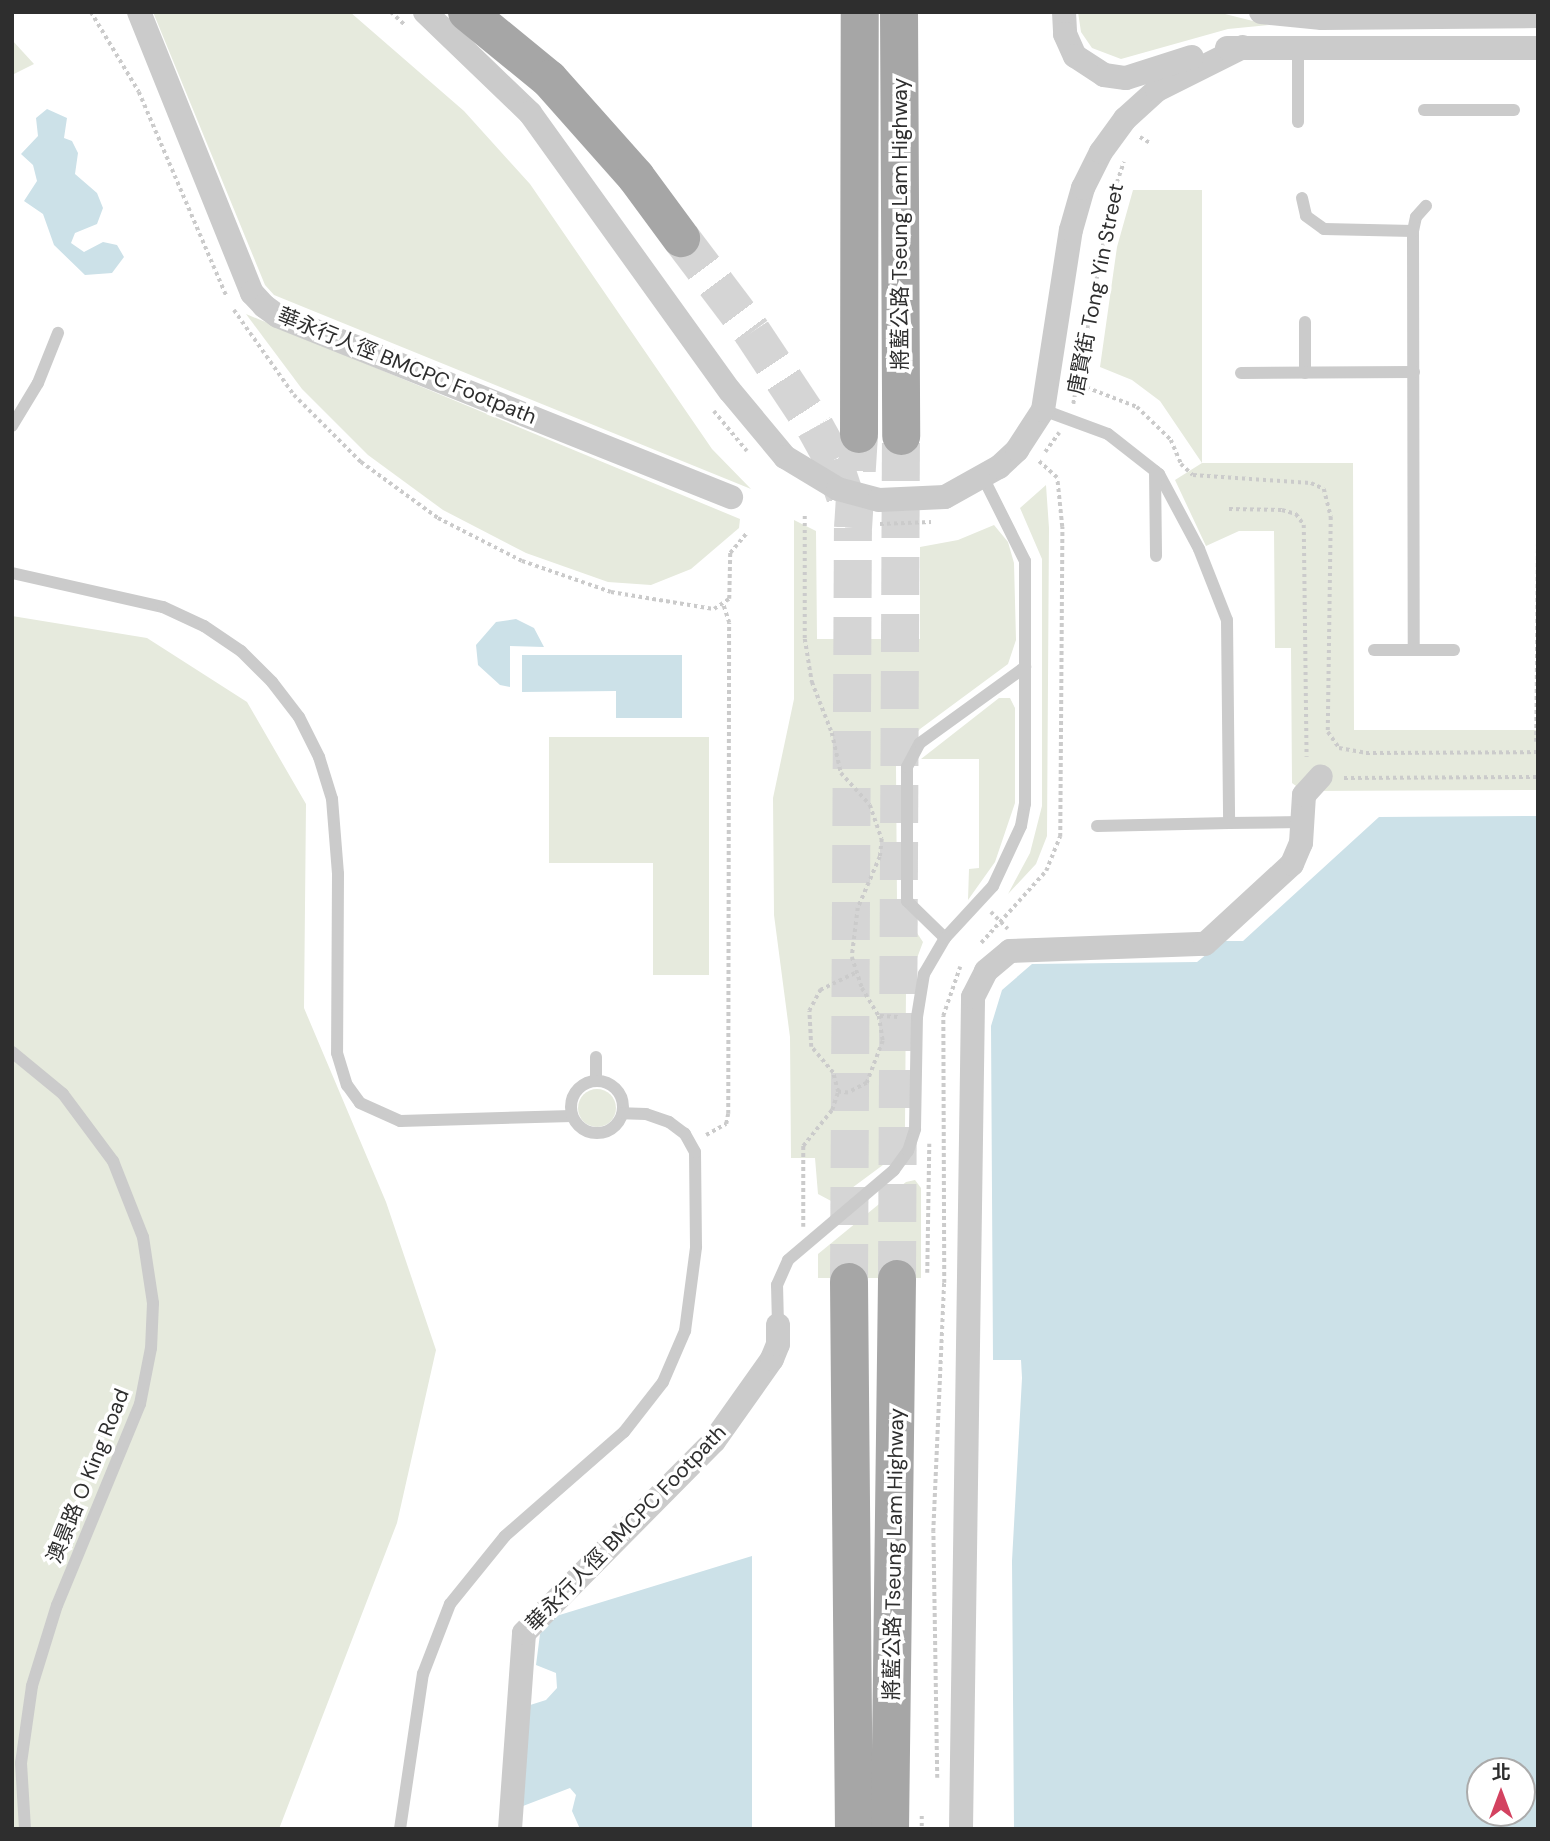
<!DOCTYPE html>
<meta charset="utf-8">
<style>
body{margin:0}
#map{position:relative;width:1550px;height:1841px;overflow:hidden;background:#fff;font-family:"DM Sans","Noto Sans TC",sans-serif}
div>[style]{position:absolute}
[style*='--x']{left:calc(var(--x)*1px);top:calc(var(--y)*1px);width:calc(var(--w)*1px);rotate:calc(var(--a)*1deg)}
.green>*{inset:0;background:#e6eadd}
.round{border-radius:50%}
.water>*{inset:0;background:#cce1e8}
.primary-tunnel>*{height:38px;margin-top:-19px;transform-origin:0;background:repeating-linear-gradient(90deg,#d5d5d5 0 38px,transparent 0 57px)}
.path>*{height:3.5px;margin-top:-1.75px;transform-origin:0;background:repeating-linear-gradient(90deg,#cbcbcb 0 3.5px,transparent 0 7px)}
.lane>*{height:12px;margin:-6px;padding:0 6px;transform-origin:6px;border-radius:6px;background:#cbcbcb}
.lane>.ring{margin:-6px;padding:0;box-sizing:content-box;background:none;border:12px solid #cbcbcb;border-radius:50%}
.street>*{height:24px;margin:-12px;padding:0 12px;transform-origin:12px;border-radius:12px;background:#cbcbcb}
.primary>*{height:38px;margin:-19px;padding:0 19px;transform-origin:19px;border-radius:19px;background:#a6a6a6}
span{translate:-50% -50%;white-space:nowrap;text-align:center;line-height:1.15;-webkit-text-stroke:7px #fff;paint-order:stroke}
.street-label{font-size:21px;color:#2e2e2e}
.frame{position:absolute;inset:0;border:14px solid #2e2e2e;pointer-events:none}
.north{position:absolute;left:1466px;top:1757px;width:70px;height:70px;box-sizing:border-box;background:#fff;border:2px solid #ababab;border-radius:50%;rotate:0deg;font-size:19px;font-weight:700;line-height:28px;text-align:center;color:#2e2e2e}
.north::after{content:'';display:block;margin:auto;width:24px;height:32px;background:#d34260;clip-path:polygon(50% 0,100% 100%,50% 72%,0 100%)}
</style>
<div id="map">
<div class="green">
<div style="clip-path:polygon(153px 12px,350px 12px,464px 111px,530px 184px,712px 449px,751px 489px,274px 295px,265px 285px)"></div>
<div style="clip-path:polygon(1078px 12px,1217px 12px,1269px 25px,1228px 29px,1121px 59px,1092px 48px,1081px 32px)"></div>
<div style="clip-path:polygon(12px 40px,34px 64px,12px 75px)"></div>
<div style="clip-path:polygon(1133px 190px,1202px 190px,1202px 463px,1353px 463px,1354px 730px,1538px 730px,1538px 790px,1303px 791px,1292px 783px,1291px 648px,1275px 648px,1274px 531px,1239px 531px,1206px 546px,1175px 480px,1202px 463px,1160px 401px,1132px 380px,1100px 367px,1117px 247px)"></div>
<div style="clip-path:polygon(246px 314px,740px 519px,739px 528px,691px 569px,651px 585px,608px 582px,526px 553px,443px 510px,368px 455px,302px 389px)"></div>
<div style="clip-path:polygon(1046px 485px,1049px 528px,1047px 836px,1036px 864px,1008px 894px,1030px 853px,1042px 806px,1042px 559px,1020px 508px)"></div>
<div style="clip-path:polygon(794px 520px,816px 531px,817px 639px,920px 639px,920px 547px,958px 540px,994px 525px,1008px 542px,1014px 563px,1016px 640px,1008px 664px,920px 729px,901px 752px,896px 766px,897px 903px,923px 942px,906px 988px,905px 1129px,887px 1162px,833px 1202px,818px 1194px,815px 1158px,791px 1158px,790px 1037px,774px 915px,773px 798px,794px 699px)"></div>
<div style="clip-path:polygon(12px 616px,147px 638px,247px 702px,306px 804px,304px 1008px,386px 1202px,436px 1350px,397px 1523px,279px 1829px,12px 1829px)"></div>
<div style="clip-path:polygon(999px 698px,1010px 698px,1015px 708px,1015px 803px,995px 862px,968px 900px,969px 869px,979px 868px,979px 759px,921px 759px)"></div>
<div style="clip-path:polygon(549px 737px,709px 737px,709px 975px,653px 975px,653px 863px,549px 863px)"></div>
<div class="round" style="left:578px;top:1089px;width:38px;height:38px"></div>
<div style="clip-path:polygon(915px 1180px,921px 1188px,921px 1278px,818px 1278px,818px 1254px,906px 1182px)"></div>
</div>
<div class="water">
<div style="clip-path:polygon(47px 109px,67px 118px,64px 138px,72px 141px,78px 153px,75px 174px,97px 193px,103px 208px,97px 224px,75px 233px,71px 243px,84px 252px,103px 242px,117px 245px,124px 257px,112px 273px,85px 275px,54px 245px,43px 214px,24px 201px,37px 181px,33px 165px,21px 154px,38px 136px,36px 118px)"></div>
<div style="clip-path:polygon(516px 619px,534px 628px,544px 647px,510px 646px,510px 687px,500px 685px,478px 665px,476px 645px,496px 622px)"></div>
<div style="clip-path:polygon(522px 655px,682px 655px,682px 718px,616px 718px,616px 691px,522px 692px)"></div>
<div style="clip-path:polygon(evenodd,1538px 816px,1538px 1829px,1014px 1829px,1012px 1561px,1022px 1378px,1021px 1360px,993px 1360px,991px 1026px,1002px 990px,1032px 964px,1197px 962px,1223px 941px,1243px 941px,1379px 817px,1538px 816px,1480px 1771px,1522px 1771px,1522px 1813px,1480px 1813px,1480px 1771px)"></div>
<div style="clip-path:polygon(752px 1556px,752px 1829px,580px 1829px,572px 1811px,576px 1795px,570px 1788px,523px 1806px,527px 1706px,546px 1700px,557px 1688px,556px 1673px,536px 1665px,540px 1634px,553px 1617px)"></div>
</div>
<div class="primary-tunnel">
<div style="--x:681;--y:238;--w:118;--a:52.9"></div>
<div style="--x:752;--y:332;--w:114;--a:56.4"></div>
<div style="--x:815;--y:427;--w:38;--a:61"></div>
<div style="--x:833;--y:460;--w:51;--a:71.6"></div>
<div style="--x:897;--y:1279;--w:843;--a:-89.73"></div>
<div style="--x:849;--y:1282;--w:754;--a:-89.7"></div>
<div style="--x:853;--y:528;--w:94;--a:-86.3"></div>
</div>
<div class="path">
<div style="--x:91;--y:12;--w:93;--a:59"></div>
<div style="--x:139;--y:92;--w:223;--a:66.8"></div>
<div style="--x:391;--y:12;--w:19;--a:43"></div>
<div style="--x:1140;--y:137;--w:12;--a:31"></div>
<div style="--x:234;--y:310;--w:104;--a:54.8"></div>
<div style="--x:294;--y:395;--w:95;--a:45"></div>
<div style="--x:361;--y:462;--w:95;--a:36"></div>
<div style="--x:438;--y:518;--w:94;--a:27.1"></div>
<div style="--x:522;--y:561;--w:94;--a:19.2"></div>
<div style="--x:611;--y:592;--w:104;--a:9.4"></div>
<div style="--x:714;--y:609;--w:18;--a:-34"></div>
<div style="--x:729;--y:599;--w:46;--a:-88.8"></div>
<div style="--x:730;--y:553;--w:25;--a:-50"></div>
<div style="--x:1080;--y:385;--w:61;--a:21.1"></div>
<div style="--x:1137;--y:407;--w:47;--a:44.1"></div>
<div style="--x:1171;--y:440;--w:26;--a:67"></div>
<div style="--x:1181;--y:464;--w:16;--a:43"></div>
<div style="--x:1193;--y:475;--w:118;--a:3.9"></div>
<div style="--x:1311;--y:483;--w:14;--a:25"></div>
<div style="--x:1324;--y:489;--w:29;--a:76"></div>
<div style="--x:1331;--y:517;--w:215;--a:90.8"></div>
<div style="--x:1328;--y:732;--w:19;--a:55"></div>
<div style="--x:1339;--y:748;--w:27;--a:10"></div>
<div style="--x:1366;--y:753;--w:172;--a:-0.3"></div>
<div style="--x:1073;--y:404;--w:212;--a:-79.4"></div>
<div style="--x:1112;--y:196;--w:36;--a:-71"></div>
<div style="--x:714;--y:411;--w:52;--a:50.5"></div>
<div style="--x:1045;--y:452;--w:24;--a:-54"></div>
<div style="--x:1229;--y:509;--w:53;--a:1.1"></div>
<div style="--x:1282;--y:510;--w:15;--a:16"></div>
<div style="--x:1296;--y:514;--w:14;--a:54"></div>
<div style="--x:1304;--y:525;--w:232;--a:89.3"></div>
<div style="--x:805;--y:516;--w:123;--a:90"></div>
<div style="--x:805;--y:639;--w:44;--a:80.8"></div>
<div style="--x:812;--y:682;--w:55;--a:68.6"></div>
<div style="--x:832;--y:733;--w:41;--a:77.3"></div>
<div style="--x:841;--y:773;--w:43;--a:47.8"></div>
<div style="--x:870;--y:805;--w:36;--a:71"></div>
<div style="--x:882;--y:839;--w:18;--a:96"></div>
<div style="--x:880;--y:857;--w:56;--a:113.3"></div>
<div style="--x:858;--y:908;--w:49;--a:97"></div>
<div style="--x:852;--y:957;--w:33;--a:72"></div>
<div style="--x:862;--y:988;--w:33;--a:59"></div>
<div style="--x:879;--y:1016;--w:25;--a:81"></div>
<div style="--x:883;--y:1041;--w:45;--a:110.9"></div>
<div style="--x:867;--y:1083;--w:21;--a:152"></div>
<div style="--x:848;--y:1093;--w:10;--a:-174"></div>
<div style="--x:880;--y:524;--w:51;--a:-2.2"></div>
<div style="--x:1536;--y:742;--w:224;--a:-89.5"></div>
<div style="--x:1344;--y:778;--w:194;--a:-0.3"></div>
<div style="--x:991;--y:912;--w:24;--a:45"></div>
<div style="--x:981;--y:943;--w:97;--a:-47.9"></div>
<div style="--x:1046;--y:871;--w:37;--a:-68"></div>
<div style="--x:1060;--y:837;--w:310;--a:-89.6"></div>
<div style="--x:1062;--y:527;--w:49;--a:-95.8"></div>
<div style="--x:1057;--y:478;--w:25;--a:-138"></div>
<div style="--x:880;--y:1016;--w:20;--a:3"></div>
<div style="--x:706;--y:1135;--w:23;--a:-29"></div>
<div style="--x:726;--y:1124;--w:10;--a:-79"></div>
<div style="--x:728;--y:1114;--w:491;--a:-89.9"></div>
<div style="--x:729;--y:623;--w:19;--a:-108"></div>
<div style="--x:803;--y:1227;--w:81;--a:-90"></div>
<div style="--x:803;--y:1146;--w:46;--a:-51.1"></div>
<div style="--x:832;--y:1110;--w:19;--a:-72"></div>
<div style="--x:838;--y:1092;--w:20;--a:-105"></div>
<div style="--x:833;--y:1073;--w:34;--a:-130"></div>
<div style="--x:811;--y:1047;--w:36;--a:-93"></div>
<div style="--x:809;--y:1011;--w:24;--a:-62"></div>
<div style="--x:820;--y:990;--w:39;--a:-26"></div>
<div style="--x:927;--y:1273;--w:129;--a:-89.1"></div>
<div style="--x:937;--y:1778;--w:246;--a:-90.9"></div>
<div style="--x:933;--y:1532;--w:249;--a:-87.5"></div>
<div style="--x:944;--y:1283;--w:267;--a:-90.2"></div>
<div style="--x:943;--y:1016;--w:52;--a:-70.9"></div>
<div style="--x:922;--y:1816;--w:13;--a:90"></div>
</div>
<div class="lane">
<div style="--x:1298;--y:47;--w:75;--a:90"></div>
<div style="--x:1424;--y:110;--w:90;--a:0"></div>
<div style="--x:1302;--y:198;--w:18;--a:77"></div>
<div style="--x:1306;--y:216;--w:22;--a:36"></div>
<div style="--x:1324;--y:229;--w:89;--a:1.3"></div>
<div style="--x:1413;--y:231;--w:419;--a:89.9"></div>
<div style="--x:1413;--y:231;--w:14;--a:-78"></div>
<div style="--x:1416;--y:217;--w:15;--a:-48"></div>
<div style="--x:1305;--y:322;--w:51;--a:90"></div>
<div style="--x:1241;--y:373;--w:173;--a:-0.3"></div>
<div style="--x:1043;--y:410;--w:69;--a:20.3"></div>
<div style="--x:1108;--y:434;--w:65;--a:38.1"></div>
<div style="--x:1159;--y:474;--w:85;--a:61.9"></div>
<div style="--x:1199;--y:549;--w:76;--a:68.5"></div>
<div style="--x:1227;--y:620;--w:203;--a:89.4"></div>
<div style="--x:1229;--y:823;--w:132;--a:178.7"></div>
<div style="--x:12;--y:426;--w:50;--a:-58.8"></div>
<div style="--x:38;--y:383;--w:54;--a:-68.2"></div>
<div style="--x:1155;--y:471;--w:85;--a:89.3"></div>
<div style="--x:12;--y:573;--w:155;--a:12.7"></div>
<div style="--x:163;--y:607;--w:45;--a:24.9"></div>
<div style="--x:204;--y:626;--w:45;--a:34"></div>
<div style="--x:241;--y:651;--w:44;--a:45"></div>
<div style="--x:272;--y:682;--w:44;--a:52.4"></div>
<div style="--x:299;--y:717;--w:45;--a:63.4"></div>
<div style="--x:319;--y:757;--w:44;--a:72.8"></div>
<div style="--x:332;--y:799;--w:75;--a:85.4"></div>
<div style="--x:338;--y:874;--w:179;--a:90.3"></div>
<div style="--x:337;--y:1053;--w:34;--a:73"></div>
<div style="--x:347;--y:1085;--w:22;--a:54"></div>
<div style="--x:360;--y:1103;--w:44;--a:24.2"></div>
<div style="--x:400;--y:1121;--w:172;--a:-1.7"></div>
<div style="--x:1374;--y:650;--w:80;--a:0"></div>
<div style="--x:1229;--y:823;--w:72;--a:-0.8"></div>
<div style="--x:945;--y:938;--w:53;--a:-135.8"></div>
<div style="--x:907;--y:901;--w:134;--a:-90"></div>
<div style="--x:907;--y:767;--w:27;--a:-62"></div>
<div style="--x:920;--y:743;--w:130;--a:-35.9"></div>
<div style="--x:12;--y:1052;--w:66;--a:39.5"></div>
<div style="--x:63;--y:1094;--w:84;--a:53.3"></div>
<div style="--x:113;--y:1161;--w:82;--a:68.5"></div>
<div style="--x:143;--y:1237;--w:67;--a:81.4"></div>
<div style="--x:153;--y:1303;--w:45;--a:92.5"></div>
<div style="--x:151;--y:1348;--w:57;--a:101.1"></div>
<div style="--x:140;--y:1404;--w:217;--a:112.4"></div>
<div style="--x:57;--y:1605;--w:85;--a:107.2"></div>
<div style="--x:32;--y:1686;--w:78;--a:98.1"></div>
<div style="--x:21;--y:1763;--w:66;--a:86.5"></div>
<div style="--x:596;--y:1057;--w:24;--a:90"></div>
<div class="ring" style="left:571px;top:1081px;width:40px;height:40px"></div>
<div style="--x:778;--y:1325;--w:40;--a:-91.4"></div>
<div style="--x:777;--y:1285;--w:27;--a:-66"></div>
<div style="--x:788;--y:1260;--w:139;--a:-40.3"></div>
<div style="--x:894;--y:1170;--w:24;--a:-54"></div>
<div style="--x:908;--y:1151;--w:23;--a:-72"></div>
<div style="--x:915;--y:1129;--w:112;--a:-89"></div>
<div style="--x:917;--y:1017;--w:44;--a:-80.8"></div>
<div style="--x:924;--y:974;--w:42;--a:-59.7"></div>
<div style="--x:945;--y:938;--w:71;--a:-47.3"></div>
<div style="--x:993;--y:886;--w:66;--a:-65"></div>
<div style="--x:1021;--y:826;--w:22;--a:-80"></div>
<div style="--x:1025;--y:804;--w:243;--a:-90"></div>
<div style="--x:1025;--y:561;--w:94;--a:-116.6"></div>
<div style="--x:400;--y:1829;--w:157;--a:-81.6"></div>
<div style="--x:423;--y:1674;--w:75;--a:-68.9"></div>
<div style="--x:450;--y:1604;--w:87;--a:-51"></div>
<div style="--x:505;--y:1536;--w:158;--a:-41.2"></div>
<div style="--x:624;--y:1432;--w:63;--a:-52"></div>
<div style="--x:663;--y:1382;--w:56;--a:-66.7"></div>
<div style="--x:685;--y:1331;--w:85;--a:-82.5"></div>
<div style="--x:696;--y:1247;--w:95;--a:-90.6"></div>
<div style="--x:695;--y:1152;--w:21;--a:-119"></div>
<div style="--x:685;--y:1134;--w:20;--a:-143"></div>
<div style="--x:669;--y:1122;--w:24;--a:-161"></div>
<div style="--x:646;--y:1114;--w:23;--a:-178"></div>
</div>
<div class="street">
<div style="--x:139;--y:12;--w:303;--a:68.1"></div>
<div style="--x:252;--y:293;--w:18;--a:47"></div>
<div style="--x:264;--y:306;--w:17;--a:36"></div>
<div style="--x:278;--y:316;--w:488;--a:21.8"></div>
<div style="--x:425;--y:12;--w:146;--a:43.9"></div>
<div style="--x:530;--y:113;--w:342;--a:54.3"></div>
<div style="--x:730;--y:391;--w:86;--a:50.2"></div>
<div style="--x:785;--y:457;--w:62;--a:31.1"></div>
<div style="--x:838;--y:489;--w:42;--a:15"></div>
<div style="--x:879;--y:500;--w:66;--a:-2.6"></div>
<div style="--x:945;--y:497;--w:62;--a:-29.1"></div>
<div style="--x:999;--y:467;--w:25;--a:-43"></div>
<div style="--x:1017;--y:450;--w:48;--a:-57"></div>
<div style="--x:1043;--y:410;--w:182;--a:-81.2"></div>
<div style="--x:1071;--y:230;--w:44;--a:-74.1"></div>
<div style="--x:1083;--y:188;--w:40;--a:-63.4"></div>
<div style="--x:1101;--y:152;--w:41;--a:-54"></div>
<div style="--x:1125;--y:119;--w:43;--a:-42.2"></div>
<div style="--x:1157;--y:90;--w:96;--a:-26.6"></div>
<div style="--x:1064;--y:12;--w:22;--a:87"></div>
<div style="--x:1065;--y:34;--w:24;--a:66"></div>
<div style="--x:1075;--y:56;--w:35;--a:33"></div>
<div style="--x:1104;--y:75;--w:22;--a:8"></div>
<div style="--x:1126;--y:78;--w:69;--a:-17.7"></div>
<div style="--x:1261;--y:12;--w:61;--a:5.6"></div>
<div style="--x:1322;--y:18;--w:216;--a:-0.5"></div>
<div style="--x:1227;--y:48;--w:311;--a:0"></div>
<div style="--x:510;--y:1829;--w:196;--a:-85.9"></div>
<div style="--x:524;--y:1633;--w:270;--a:-45.3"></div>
<div style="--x:714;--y:1441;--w:100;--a:-54.7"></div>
<div style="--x:772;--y:1359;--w:16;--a:-68"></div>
<div style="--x:778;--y:1344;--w:19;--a:-90"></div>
<div style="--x:961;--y:1829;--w:832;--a:-89.17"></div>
<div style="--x:973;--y:997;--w:29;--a:-63"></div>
<div style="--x:986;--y:971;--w:31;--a:-40"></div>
<div style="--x:1010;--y:951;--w:195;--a:-2.1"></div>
<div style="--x:1205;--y:944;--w:118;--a:-42.6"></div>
<div style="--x:1292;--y:864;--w:23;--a:-67"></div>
<div style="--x:1301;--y:843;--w:48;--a:-86.4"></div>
<div style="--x:1304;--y:795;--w:25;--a:-48"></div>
</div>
<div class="primary">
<div style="--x:467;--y:12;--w:106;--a:39.3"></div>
<div style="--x:549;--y:79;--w:131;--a:48.4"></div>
<div style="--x:636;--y:177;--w:76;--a:53.6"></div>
<div style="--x:899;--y:12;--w:424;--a:89.7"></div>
<div style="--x:859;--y:434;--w:422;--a:-89.9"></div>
<div style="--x:849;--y:1282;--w:547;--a:89.48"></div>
<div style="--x:890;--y:1829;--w:550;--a:-89.27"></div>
</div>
<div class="street-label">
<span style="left:900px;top:224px;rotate:-90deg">將藍公路 Tseung Lam Highway</span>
<span style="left:1096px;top:289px;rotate:-79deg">唐賢街 Tong Yin Street</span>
<span style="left:407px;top:366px;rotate:22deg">華永行人徑 BMCPC Footpath</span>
<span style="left:88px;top:1476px;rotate:-68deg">澳景路 O King Road</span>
<span style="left:626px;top:1528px;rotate:-46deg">華永行人徑 BMCPC Footpath</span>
<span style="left:894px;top:1554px;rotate:-89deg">將藍公路 Tseung Lam Highway</span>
</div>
<div class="frame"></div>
<div class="north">北</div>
</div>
